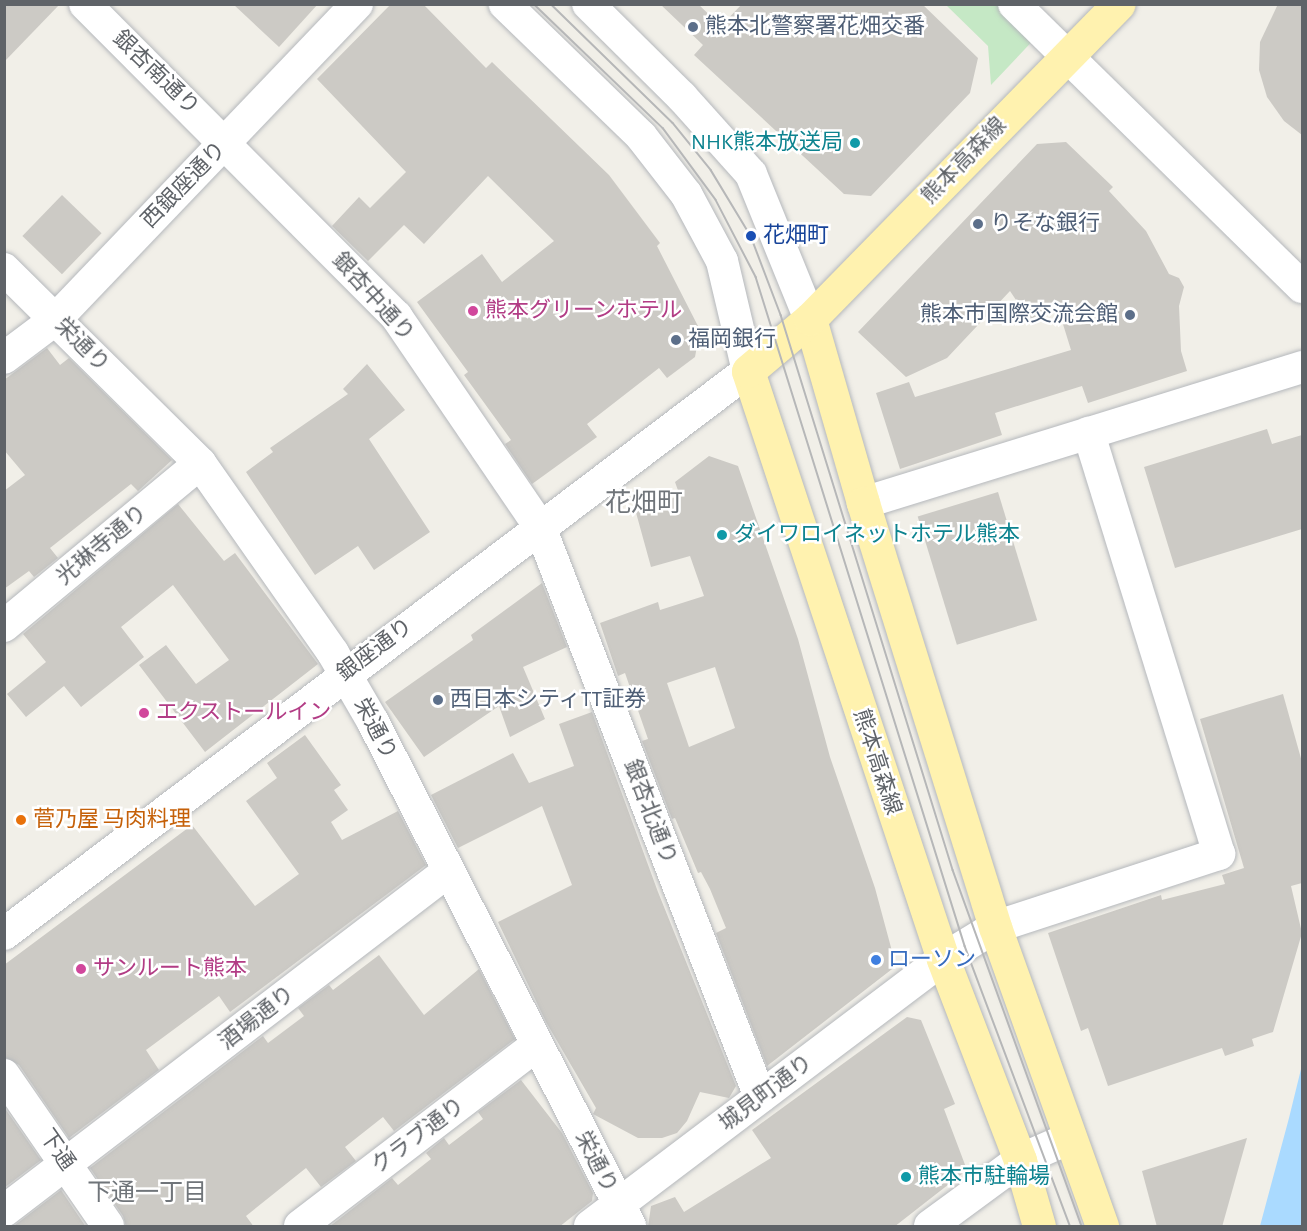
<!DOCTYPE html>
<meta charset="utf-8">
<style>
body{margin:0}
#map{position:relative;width:1307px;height:1231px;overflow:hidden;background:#f1efe8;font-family:"Alegreya Sans","Noto Sans JP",sans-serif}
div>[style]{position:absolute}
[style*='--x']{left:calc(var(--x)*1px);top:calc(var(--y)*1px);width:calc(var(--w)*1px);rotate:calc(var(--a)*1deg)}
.green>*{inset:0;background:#c5e8c5}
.water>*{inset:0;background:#aadaff}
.building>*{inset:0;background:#cccac5;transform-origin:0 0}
.roads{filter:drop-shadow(0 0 2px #b5b8bc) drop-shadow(0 0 2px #b5b8bc)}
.minor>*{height:32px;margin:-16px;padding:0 16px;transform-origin:16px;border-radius:16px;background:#fff}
.major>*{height:33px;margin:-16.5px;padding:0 16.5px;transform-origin:16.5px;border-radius:16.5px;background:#fff2af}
.tram>*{height:1.5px;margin:-0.75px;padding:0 0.75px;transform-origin:0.75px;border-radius:0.75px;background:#b6b7b8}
.dots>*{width:16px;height:16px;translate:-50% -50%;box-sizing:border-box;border:3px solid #fff;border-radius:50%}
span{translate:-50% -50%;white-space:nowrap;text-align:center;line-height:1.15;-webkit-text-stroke:5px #fff;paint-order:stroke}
.service-label{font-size:22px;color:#4e5e75}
.left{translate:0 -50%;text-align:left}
.right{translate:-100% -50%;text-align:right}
.street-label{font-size:22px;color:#5f6368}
.culture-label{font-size:22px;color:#0d838f}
.transit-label{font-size:22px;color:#164399}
.hotel-label{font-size:22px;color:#b23c85}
.food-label{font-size:22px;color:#c56008}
.shop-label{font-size:22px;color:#366cbe}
.neighbourhood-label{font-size:24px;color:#70757a}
.quarter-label{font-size:26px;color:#70757a}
.frame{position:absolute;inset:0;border:6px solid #5f6368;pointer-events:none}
</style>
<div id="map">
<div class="green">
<div style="clip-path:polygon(946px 5px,1014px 5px,1042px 31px,991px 85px,988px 46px)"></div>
</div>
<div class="water">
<div style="clip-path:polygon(1302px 1065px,1302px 1226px,1260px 1226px,1289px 1118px)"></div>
</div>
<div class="building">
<div style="clip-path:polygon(4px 4px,60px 4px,4px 62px)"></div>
<div style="clip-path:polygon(233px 4px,318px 4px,279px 47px)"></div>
<div style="clip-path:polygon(391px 4px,423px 4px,486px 68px,492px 62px,609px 175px,660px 243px,657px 246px,700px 330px,695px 357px,667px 378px,659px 368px,587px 424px,597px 437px,532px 484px,505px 444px,511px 440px,464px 375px,468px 372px,417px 302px,482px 254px,502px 282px,554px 241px,488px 176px,424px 244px,404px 225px,368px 261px,332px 226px,359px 197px,370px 208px,406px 172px,317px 79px)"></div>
<div style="clip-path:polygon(660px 4px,698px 4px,721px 26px,742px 4px,922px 4px,978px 58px,970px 93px,871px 196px,844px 194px,694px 55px,703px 45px)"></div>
<div style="clip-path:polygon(1278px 4px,1302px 4px,1302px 135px,1284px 121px,1267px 97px,1259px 70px,1260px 42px)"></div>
<div style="clip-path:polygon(1066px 142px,1113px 187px,1109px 191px,1146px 231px,1169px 274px,1179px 278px,1184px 287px,1179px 306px,1181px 351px,1187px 371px,1088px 403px,1082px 386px,995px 413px,1002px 435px,900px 469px,876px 393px,909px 382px,915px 397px,1071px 350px,1058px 308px,1030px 321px,1010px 291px,947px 358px,906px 377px,858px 332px,1037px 144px)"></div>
<div style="left:62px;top:195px;width:55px;height:57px;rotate:44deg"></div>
<div style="clip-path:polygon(47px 348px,60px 365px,69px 358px,172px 460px,138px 491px,131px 484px,50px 548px,58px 558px,34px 577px,29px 571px,4px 589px,4px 491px,25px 475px,4px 450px,4px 380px)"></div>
<div style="clip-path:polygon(367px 364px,405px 410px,369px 439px,430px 532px,374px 570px,358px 546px,315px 575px,246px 472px,273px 452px,270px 448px,348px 394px,343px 389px)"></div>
<div style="clip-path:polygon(1267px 429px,1272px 444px,1302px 435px,1302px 529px,1175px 568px,1144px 467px)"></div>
<div style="clip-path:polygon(evenodd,709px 456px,738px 466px,798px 639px,830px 757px,875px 888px,896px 966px,767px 1066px,716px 933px,726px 928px,710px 889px,701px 872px,698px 873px,675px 818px,672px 819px,642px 741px,648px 739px,625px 673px,618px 676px,600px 623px,658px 602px,660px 610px,704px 596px,690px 556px,651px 567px,635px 509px,680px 496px,675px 482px,709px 456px,715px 667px,735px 728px,689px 747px,667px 683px,715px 667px)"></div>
<div style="left:998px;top:492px;width:134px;height:84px;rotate:73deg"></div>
<div style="clip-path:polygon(178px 504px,224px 561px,235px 553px,318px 664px,205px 752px,139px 665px,166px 645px,196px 684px,229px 660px,173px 585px,121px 627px,144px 657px,81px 707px,64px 686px,26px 717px,7px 694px,46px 662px,23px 634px)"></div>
<div style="clip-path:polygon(542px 583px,567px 647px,523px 667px,545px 719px,510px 737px,499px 706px,424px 757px,385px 702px,473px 640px,471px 635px)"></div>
<div style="clip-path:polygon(1283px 694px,1302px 762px,1302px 883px,1291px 886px,1302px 933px,1273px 1032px,1252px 1039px,1254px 1046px,1225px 1056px,1222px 1048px,1108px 1086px,1088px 1028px,1081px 1031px,1048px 933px,1161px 895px,1162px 900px,1225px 884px,1222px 875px,1244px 868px,1200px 719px)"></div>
<div style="clip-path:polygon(592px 712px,658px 892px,736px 1086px,729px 1098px,700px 1092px,687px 1121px,677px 1133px,662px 1138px,638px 1138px,593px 1114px,596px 1108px,546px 1022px,498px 922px,572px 885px,542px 806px,458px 848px,431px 795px,513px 753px,529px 783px,574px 766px,559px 724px)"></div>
<div style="clip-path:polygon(305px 735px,341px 785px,334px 790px,348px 810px,331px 822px,342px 840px,398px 811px,426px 865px,230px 1012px,219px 996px,146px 1050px,159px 1070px,69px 1138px,19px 1065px,4px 1057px,4px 965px,192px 825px,255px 906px,299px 874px,246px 801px,277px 778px,267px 763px)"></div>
<div style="clip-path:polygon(379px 955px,424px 1015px,479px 969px,515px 1039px,394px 1131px,383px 1117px,345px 1147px,356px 1161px,321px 1187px,306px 1168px,246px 1216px,254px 1227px,126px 1227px,123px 1216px,90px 1168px,263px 1036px,268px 1043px,304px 1016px,298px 1008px,329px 985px,333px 990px)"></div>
<div style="clip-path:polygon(907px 1017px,921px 1020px,955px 1104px,944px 1109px,967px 1170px,894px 1227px,648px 1227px,651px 1206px,675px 1197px,684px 1212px,771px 1158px,752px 1130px)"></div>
<div style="clip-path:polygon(521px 1080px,562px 1133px,593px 1193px,592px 1201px,559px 1227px,329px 1227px,392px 1178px,398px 1185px,431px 1159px,426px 1153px,444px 1138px,449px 1145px,483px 1119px,478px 1112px)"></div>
<div style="clip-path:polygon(4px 1107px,41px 1160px,4px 1188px)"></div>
<div style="clip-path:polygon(1247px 1138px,1222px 1227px,1157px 1227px,1142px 1171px)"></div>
<div style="clip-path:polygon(61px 1190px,86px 1227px,12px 1227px,15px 1225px)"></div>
</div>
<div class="roads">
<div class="minor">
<div style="--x:85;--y:4;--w:441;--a:45.1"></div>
<div style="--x:396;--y:316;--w:255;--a:55.7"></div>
<div style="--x:540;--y:527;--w:611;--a:68.9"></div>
<div style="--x:588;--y:4;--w:132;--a:44.7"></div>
<div style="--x:682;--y:97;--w:103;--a:48.1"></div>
<div style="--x:751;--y:174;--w:157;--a:67.9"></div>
<div style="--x:1014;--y:4;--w:404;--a:44.5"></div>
<div style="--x:4;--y:269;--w:276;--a:44.7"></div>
<div style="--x:200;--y:463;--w:232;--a:55"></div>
<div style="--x:333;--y:653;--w:80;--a:59.9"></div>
<div style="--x:373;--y:722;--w:566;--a:62.98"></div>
<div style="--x:4;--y:358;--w:65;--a:-36.9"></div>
<div style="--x:56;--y:319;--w:436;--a:-46.3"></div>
<div style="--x:863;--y:503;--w:460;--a:-17.2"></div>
<div style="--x:4;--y:626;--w:255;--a:-39.7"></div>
<div style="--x:4;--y:934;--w:933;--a:-37.12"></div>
<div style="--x:748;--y:371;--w:113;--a:-103.3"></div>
<div style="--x:722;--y:261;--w:76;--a:-118.2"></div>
<div style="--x:686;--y:194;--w:73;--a:-127.8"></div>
<div style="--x:641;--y:136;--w:190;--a:-135.9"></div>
<div style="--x:4;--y:1075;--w:183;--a:55.4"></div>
<div style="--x:4;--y:1211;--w:558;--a:-37.42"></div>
<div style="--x:300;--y:1226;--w:298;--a:-37.4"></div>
<div style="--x:590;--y:1226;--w:443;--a:-37.1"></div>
<div style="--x:943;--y:959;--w:61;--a:-31.6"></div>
<div style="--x:995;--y:927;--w:236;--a:-18.1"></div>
<div style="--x:1219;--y:854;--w:441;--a:-107.2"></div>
<div style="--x:930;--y:1226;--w:112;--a:-36.3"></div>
<div style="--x:1020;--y:1160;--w:55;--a:-23.7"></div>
</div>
<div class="major">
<div style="--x:810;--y:319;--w:191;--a:73.9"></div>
<div style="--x:863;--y:503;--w:444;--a:72.7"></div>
<div style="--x:995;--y:927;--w:318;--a:70.3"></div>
<div style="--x:1039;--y:1226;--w:69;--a:-106.1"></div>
<div style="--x:1020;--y:1160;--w:215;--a:-111"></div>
<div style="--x:943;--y:959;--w:619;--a:-108.35"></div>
<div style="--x:748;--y:371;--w:81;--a:-40"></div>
<div style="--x:810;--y:319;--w:441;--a:-45.6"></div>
</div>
</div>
<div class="tram">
<div style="--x:534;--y:4;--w:179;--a:43.9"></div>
<div style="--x:663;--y:128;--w:89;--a:53.6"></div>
<div style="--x:716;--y:200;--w:87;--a:62.5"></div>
<div style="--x:756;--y:277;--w:701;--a:72.65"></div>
<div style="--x:965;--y:946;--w:299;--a:69.4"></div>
<div style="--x:551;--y:4;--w:170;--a:44.3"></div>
<div style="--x:673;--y:123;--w:60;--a:51"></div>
<div style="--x:711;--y:170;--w:77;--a:58.8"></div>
<div style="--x:751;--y:236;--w:85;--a:69.2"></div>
<div style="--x:781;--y:315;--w:581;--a:72.78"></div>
<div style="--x:953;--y:870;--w:379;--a:70.1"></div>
</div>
<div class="dots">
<div style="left:693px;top:27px;background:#5c6f8a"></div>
<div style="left:855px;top:143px;background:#0f9aa8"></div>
<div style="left:978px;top:224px;background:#5c6f8a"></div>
<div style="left:751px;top:236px;background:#1a4fb4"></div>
<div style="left:473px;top:311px;background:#d1479c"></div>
<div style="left:1130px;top:315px;background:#5c6f8a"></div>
<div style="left:676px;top:340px;background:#5c6f8a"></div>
<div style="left:722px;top:535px;background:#0f9aa8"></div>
<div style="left:438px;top:700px;background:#5c6f8a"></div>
<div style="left:144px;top:713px;background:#d1479c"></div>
<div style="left:21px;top:820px;background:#e8710a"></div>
<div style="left:876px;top:960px;background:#3f7fe0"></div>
<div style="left:81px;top:969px;background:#d1479c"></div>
<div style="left:906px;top:1177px;background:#0f9aa8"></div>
</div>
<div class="service-label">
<span class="left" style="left:705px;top:27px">熊本北警察署花畑交番</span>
<span class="left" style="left:990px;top:224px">りそな銀行</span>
<span class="right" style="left:1118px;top:315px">熊本市国際交流会館</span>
<span class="left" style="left:688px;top:340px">福岡銀行</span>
<span class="left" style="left:450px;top:700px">西日本シティTT証券</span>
</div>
<div class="street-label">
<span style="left:156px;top:73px;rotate:44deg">銀杏南通り</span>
<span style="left:964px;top:161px;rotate:-46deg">熊本高森線</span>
<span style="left:184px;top:185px;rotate:-46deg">西銀座通り</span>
<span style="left:373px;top:297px;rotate:48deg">銀杏中通り</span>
<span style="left:82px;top:345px;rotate:45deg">栄通り</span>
<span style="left:102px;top:545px;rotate:-40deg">光琳寺通り</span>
<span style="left:375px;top:650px;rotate:-37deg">銀座通り</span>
<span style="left:375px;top:729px;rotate:62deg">栄通り</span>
<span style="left:877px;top:762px;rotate:72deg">熊本高森線</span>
<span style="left:650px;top:812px;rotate:69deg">銀杏北通り</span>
<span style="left:257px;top:1018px;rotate:-38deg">酒場通り</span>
<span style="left:766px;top:1093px;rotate:-37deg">城見町通り</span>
<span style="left:418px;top:1136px;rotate:-37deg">クラブ通り</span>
<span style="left:57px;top:1150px;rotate:55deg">下通</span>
<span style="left:596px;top:1162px;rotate:63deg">栄通り</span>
</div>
<div class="culture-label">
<span class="right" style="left:843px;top:143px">NHK熊本放送局</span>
<span class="left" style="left:734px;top:535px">ダイワロイネットホテル熊本</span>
<span class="left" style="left:918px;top:1177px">熊本市駐輪場</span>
</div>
<div class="transit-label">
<span class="left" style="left:763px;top:236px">花畑町</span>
</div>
<div class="hotel-label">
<span class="left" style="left:485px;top:311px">熊本グリーンホテル</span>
<span class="left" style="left:156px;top:713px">エクストールイン</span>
<span class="left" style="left:93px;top:969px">サンルート熊本</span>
</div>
<div class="food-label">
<span class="left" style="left:33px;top:820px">菅乃屋 马肉料理</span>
</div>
<div class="shop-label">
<span class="left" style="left:888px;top:960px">ローソン</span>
</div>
<div class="neighbourhood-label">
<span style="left:147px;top:1194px">下通一丁目</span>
</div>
<div class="quarter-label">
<span style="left:644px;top:504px">花畑町</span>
</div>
<div class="frame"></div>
</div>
